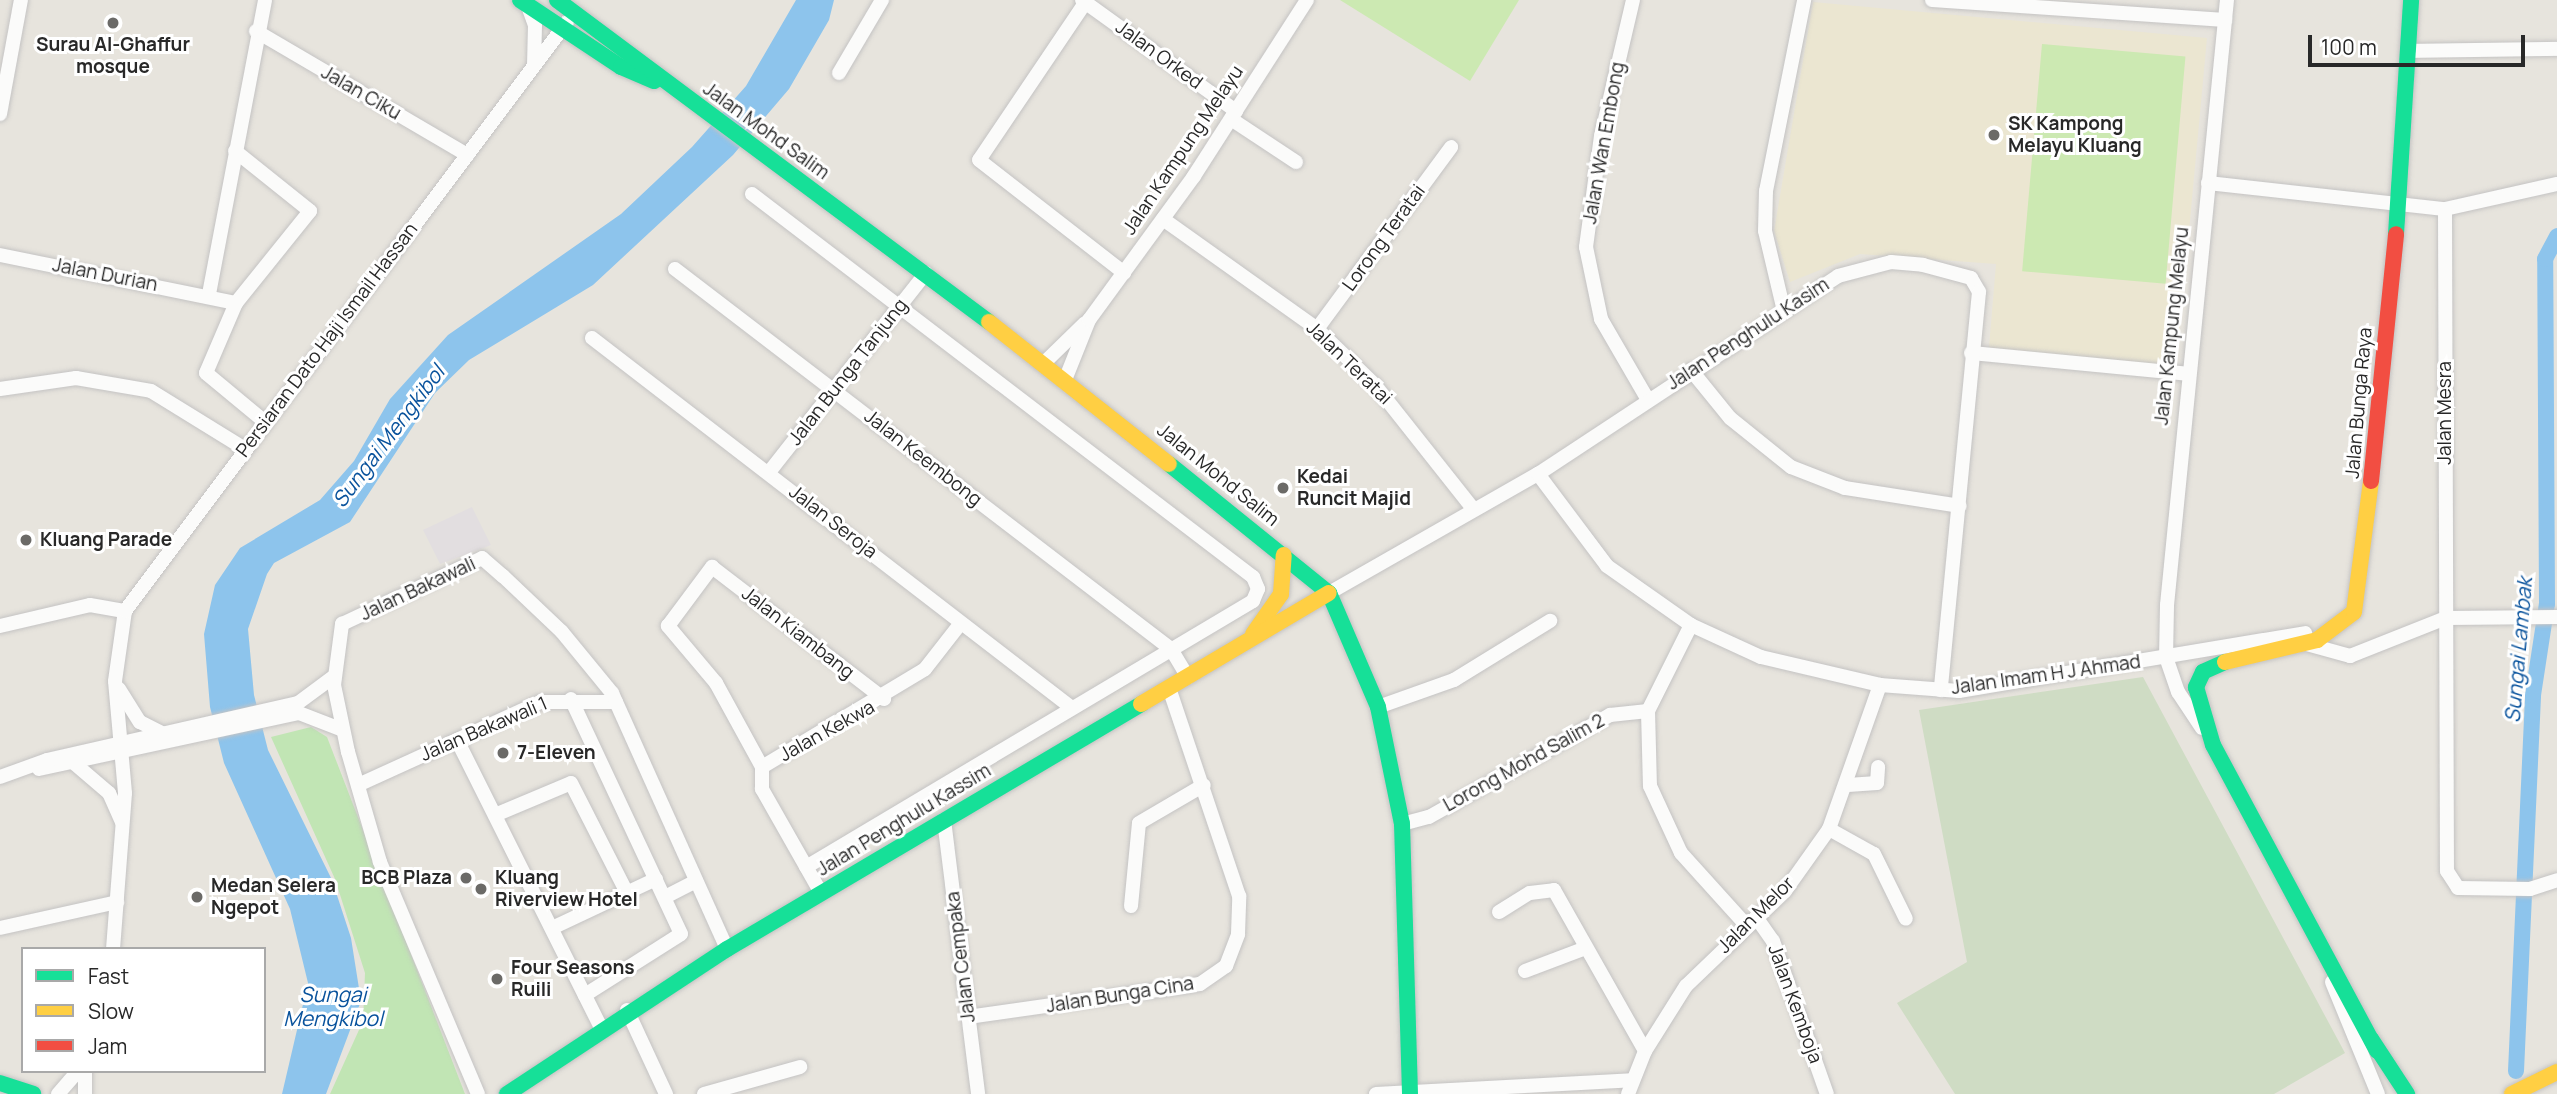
<!DOCTYPE html>
<style>
body{margin:0}
#map{position:relative;width:2557px;height:1094px;overflow:hidden;background:#e7e4dd;font-family:Manrope,sans-serif}
div>[style]{position:absolute}
[style*='--x']{left:calc(var(--x)*1px);top:calc(var(--y)*1px);width:calc(var(--w)*1px);rotate:calc(var(--a)*1deg)}
.industrial>*{inset:0;background:#e2dee0}
.education>*{inset:0;background:#ebe6d1}
.green>*{inset:0;background:#c1e5b4}
.cemetery>*{inset:0;background:#cfdcc4}
.pitch>*{inset:0;background:#cce9b2;transform-origin:0 0}
.water>*{inset:0;background:#8dc4ec}
.canal>*{height:16px;margin:-8px;padding:0 8px;transform-origin:8px;border-radius:8px;background:#8dc4ec}
.roads{filter:drop-shadow(0 0 2px #c4c3c3) drop-shadow(0 0 2px #c4c3c3)}
.street>*{height:14px;margin:-7px;padding:0 7px;transform-origin:7px;border-radius:7px;background:#fbfbfa}
.fast>*{height:16px;margin:-8px;padding:0 8px;transform-origin:8px;border-radius:8px;background:#16e098}
.slow>*{height:16px;margin:-8px;padding:0 8px;transform-origin:8px;border-radius:8px;background:#ffcf43}
.jam>*{height:16px;margin:-8px;padding:0 8px;transform-origin:8px;border-radius:8px;background:#f24e42}
.dots>*{width:19px;height:19px;translate:-50% -50%;box-sizing:border-box;border:4px solid #fff;border-radius:50%}
span{translate:-50% -50%;white-space:nowrap;text-align:center;line-height:1.15;-webkit-text-stroke:6px #fff;paint-order:stroke}
.poi-label{font-size:19px;color:#282828;font-weight:700}
.left{translate:0 -50%;text-align:left}
.right{translate:-100% -50%;text-align:right}
.street-label{font-size:19px;color:#282828}
.water-label{font-size:21px;color:#08529c;font-style:italic}
.legend{position:absolute;left:21px;top:947px;width:245px;height:126px;box-sizing:border-box;background:#fff;border:2px solid #a9a9a9;margin:0;padding:9px 12px;list-style:none;font-size:21px;color:#282828}
.legend li{display:flex;align-items:center;gap:14px;height:35px}
.legend b{width:35px;border:2px solid #a9a9a9}
.scale{position:absolute;left:2308px;top:35px;width:217px;height:32px;box-sizing:border-box;border:4px solid #282828;border-top:0;padding-left:9px;font-size:21px;line-height:24px;white-space:nowrap;color:#282828;-webkit-text-stroke:5px #fff;paint-order:stroke}
</style>
<div id="map">
<div class="industrial">
<div style="clip-path:polygon(472px 507px,491px 545px,440px 564px,423px 530px)"></div>
</div>
<div class="education">
<div style="clip-path:polygon(1813px 2px,2207px 38px,2176px 370px,1988px 359px,1996px 264px,1860px 254px,1790px 282px,1774px 231px)"></div>
</div>
<div class="green">
<div style="clip-path:polygon(311px 727px,327px 737px,465px 1094px,330px 1094px,363px 1021px,365px 973px,335px 879px,271px 737px)"></div>
</div>
<div class="cemetery">
<div style="clip-path:polygon(2143px 677px,2345px 1053px,2274px 1094px,1955px 1094px,1897px 1003px,1967px 962px,1919px 710px)"></div>
</div>
<div class="pitch">
<div style="clip-path:polygon(1340px 0,1519px 0,1470px 81px)"></div>
<div style="left:2042px;top:44px;width:144px;height:228px;rotate:5deg"></div>
</div>
<div class="water">
<div style="clip-path:polygon(796px 0,834px 0,829px 20px,789px 89px,733px 155px,593px 285px,469px 360px,435px 393px,350px 522px,274px 563px,267px 574px,248px 629px,254px 695px,268px 750px,332px 880px,351px 938px,361px 1001px,326px 1094px,282px 1094px,308px 983px,290px 909px,224px 763px,210px 707px,204px 634px,215px 585px,240px 548px,320px 500px,354px 461px,390px 399px,448px 335px,621px 214px,692px 147px,746px 86px)"></div>
</div>
<div class="canal">
<div style="--x:2516;--y:1071;--w:376;--a:-87.4"></div>
<div style="--x:2533;--y:695;--w:92;--a:-81.3"></div>
<div style="--x:2547;--y:604;--w:345;--a:-90.3"></div>
<div style="--x:2545;--y:259;--w:26;--a:-62"></div>
</div>
<div class="roads">
<div class="street">
<div style="--x:1082;--y:0;--w:190;--a:35.8"></div>
<div style="--x:1633;--y:0;--w:140;--a:103.2"></div>
<div style="--x:1601;--y:136;--w:112;--a:97.7"></div>
<div style="--x:1586;--y:247;--w:74;--a:78.2"></div>
<div style="--x:1601;--y:319;--w:94;--a:59.9"></div>
<div style="--x:1932;--y:0;--w:294;--a:3.9"></div>
<div style="--x:1085;--y:3;--w:189;--a:124"></div>
<div style="--x:979;--y:160;--w:184;--a:37.9"></div>
<div style="--x:528;--y:6;--w:20;--a:70"></div>
<div style="--x:535;--y:25;--w:40;--a:91.4"></div>
<div style="--x:256;--y:31;--w:245;--a:30.4"></div>
<div style="--x:2410;--y:51;--w:147;--a:-0.8"></div>
<div style="--x:839;--y:73;--w:85;--a:-59.5"></div>
<div style="--x:0;--y:114;--w:116;--a:-79.6"></div>
<div style="--x:1231;--y:119;--w:78;--a:33.5"></div>
<div style="--x:2208;--y:183;--w:238;--a:6.3"></div>
<div style="--x:2445;--y:209;--w:115;--a:-12.6"></div>
<div style="--x:752;--y:194;--w:631;--a:37.4"></div>
<div style="--x:1253;--y:577;--w:13;--a:67"></div>
<div style="--x:1258;--y:589;--w:13;--a:113"></div>
<div style="--x:1253;--y:601;--w:520;--a:149.24"></div>
<div style="--x:2445;--y:209;--w:662;--a:89.83"></div>
<div style="--x:2447;--y:871;--w:20;--a:57"></div>
<div style="--x:2458;--y:888;--w:72;--a:0.8"></div>
<div style="--x:2530;--y:889;--w:28;--a:-18"></div>
<div style="--x:1163;--y:219;--w:189;--a:35.5"></div>
<div style="--x:1317;--y:329;--w:81;--a:44"></div>
<div style="--x:1375;--y:385;--w:159;--a:51.6"></div>
<div style="--x:0;--y:255;--w:241;--a:11.5"></div>
<div style="--x:236;--y:303;--w:118;--a:-51.2"></div>
<div style="--x:310;--y:211;--w:96;--a:-141.3"></div>
<div style="--x:675;--y:269;--w:625;--a:37.46"></div>
<div style="--x:1171;--y:649;--w:33;--a:59"></div>
<div style="--x:209;--y:294;--w:299;--a:-79.2"></div>
<div style="--x:236;--y:303;--w:76;--a:113.2"></div>
<div style="--x:206;--y:373;--w:77;--a:39.7"></div>
<div style="--x:1783;--y:307;--w:78;--a:-103.3"></div>
<div style="--x:1765;--y:231;--w:40;--a:-88.6"></div>
<div style="--x:1766;--y:191;--w:195;--a:-78.7"></div>
<div style="--x:1317;--y:329;--w:226;--a:-53.6"></div>
<div style="--x:592;--y:338;--w:606;--a:37.63"></div>
<div style="--x:1971;--y:353;--w:218;--a:5.5"></div>
<div style="--x:1044;--y:363;--w:57;--a:-44.3"></div>
<div style="--x:1691;--y:370;--w:62;--a:50.9"></div>
<div style="--x:1730;--y:418;--w:78;--a:38.8"></div>
<div style="--x:1791;--y:467;--w:58;--a:21.3"></div>
<div style="--x:1845;--y:488;--w:116;--a:8.9"></div>
<div style="--x:1065;--y:380;--w:65;--a:-68.2"></div>
<div style="--x:1089;--y:320;--w:178;--a:-53.9"></div>
<div style="--x:1194;--y:176;--w:209;--a:-57.3"></div>
<div style="--x:0;--y:389;--w:77;--a:-8.2"></div>
<div style="--x:76;--y:378;--w:76;--a:9.8"></div>
<div style="--x:151;--y:391;--w:110;--a:31.7"></div>
<div style="--x:770;--y:471;--w:252;--a:-51.8"></div>
<div style="--x:1538;--y:474;--w:115;--a:53.1"></div>
<div style="--x:1607;--y:566;--w:103;--a:35.1"></div>
<div style="--x:1691;--y:625;--w:77;--a:24.6"></div>
<div style="--x:1761;--y:657;--w:122;--a:13.2"></div>
<div style="--x:1880;--y:685;--w:79;--a:4.3"></div>
<div style="--x:1959;--y:691;--w:351;--a:-9.5"></div>
<div style="--x:1329;--y:593;--w:241;--a:-29.7"></div>
<div style="--x:1538;--y:474;--w:359;--a:-33.4"></div>
<div style="--x:1838;--y:276;--w:55;--a:-14.8"></div>
<div style="--x:1891;--y:262;--w:32;--a:5"></div>
<div style="--x:1923;--y:265;--w:50;--a:15.2"></div>
<div style="--x:1971;--y:278;--w:16;--a:60"></div>
<div style="--x:1979;--y:292;--w:400;--a:95.5"></div>
<div style="--x:1691;--y:625;--w:96;--a:116.6"></div>
<div style="--x:1648;--y:711;--w:75;--a:88.5"></div>
<div style="--x:1650;--y:786;--w:74;--a:65.2"></div>
<div style="--x:1681;--y:853;--w:97;--a:47.9"></div>
<div style="--x:0;--y:626;--w:92;--a:-13.1"></div>
<div style="--x:90;--y:605;--w:36;--a:10"></div>
<div style="--x:2303;--y:643;--w:49;--a:15.5"></div>
<div style="--x:2350;--y:656;--w:103;--a:-21.6"></div>
<div style="--x:2446;--y:618;--w:111;--a:-0.5"></div>
<div style="--x:119;--y:689;--w:39;--a:58"></div>
<div style="--x:140;--y:722;--w:25;--a:27"></div>
<div style="--x:571;--y:699;--w:259;--a:64.9"></div>
<div style="--x:681;--y:934;--w:114;--a:147.6"></div>
<div style="--x:1378;--y:707;--w:81;--a:-19.6"></div>
<div style="--x:1454;--y:680;--w:113;--a:-31.6"></div>
<div style="--x:2202;--y:728;--w:43;--a:-123.7"></div>
<div style="--x:2178;--y:692;--w:36;--a:-109"></div>
<div style="--x:2166;--y:658;--w:53;--a:-88.9"></div>
<div style="--x:2167;--y:605;--w:608;--a:-84.34"></div>
<div style="--x:457;--y:740;--w:321;--a:63.4"></div>
<div style="--x:75;--y:764;--w:45;--a:40.5"></div>
<div style="--x:109;--y:793;--w:32;--a:66"></div>
<div style="--x:762;--y:767;--w:96;--a:-118.7"></div>
<div style="--x:716;--y:683;--w:75;--a:-130.1"></div>
<div style="--x:668;--y:626;--w:74;--a:-53.3"></div>
<div style="--x:712;--y:567;--w:217;--a:37.5"></div>
<div style="--x:39;--y:769;--w:266;--a:-12.2"></div>
<div style="--x:299;--y:713;--w:47;--a:21.1"></div>
<div style="--x:0;--y:777;--w:50;--a:-19.9"></div>
<div style="--x:47;--y:760;--w:257;--a:-12.8"></div>
<div style="--x:298;--y:703;--w:44;--a:-36.6"></div>
<div style="--x:358;--y:785;--w:200;--a:-24.5"></div>
<div style="--x:540;--y:702;--w:76;--a:0"></div>
<div style="--x:1848;--y:785;--w:29;--a:-4"></div>
<div style="--x:1877;--y:783;--w:16;--a:-86"></div>
<div style="--x:495;--y:815;--w:82;--a:-22.8"></div>
<div style="--x:571;--y:783;--w:123;--a:63"></div>
<div style="--x:944;--y:820;--w:276;--a:82.9"></div>
<div style="--x:1402;--y:824;--w:28;--a:-15"></div>
<div style="--x:1429;--y:817;--w:208;--a:-29.4"></div>
<div style="--x:1610;--y:715;--w:38;--a:-6"></div>
<div style="--x:1829;--y:829;--w:51;--a:29.1"></div>
<div style="--x:1874;--y:854;--w:72;--a:63.8"></div>
<div style="--x:821;--y:893;--w:120;--a:-119.6"></div>
<div style="--x:762;--y:789;--w:22;--a:-90"></div>
<div style="--x:762;--y:767;--w:190;--a:-31"></div>
<div style="--x:925;--y:669;--w:58;--a:-52"></div>
<div style="--x:665;--y:897;--w:35;--a:-27"></div>
<div style="--x:1131;--y:906;--w:83;--a:-84.5"></div>
<div style="--x:1139;--y:823;--w:75;--a:-30.3"></div>
<div style="--x:1499;--y:912;--w:36;--a:-32"></div>
<div style="--x:1530;--y:893;--w:24;--a:-7"></div>
<div style="--x:1554;--y:890;--w:185;--a:60.5"></div>
<div style="--x:1756;--y:917;--w:29;--a:55"></div>
<div style="--x:1773;--y:941;--w:162;--a:70.6"></div>
<div style="--x:0;--y:928;--w:120;--a:-12.5"></div>
<div style="--x:552;--y:928;--w:115;--a:-25.2"></div>
<div style="--x:113;--y:949;--w:156;--a:-85.6"></div>
<div style="--x:125;--y:793;--w:112;--a:-95.1"></div>
<div style="--x:115;--y:681;--w:71;--a:-81.9"></div>
<div style="--x:125;--y:611;--w:736;--a:-53.11"></div>
<div style="--x:1525;--y:971;--w:65;--a:-20.7"></div>
<div style="--x:2332;--y:982;--w:121;--a:67.7"></div>
<div style="--x:627;--y:1010;--w:93;--a:65.1"></div>
<div style="--x:968;--y:1017;--w:234;--a:-8.1"></div>
<div style="--x:1200;--y:984;--w:32;--a:-35"></div>
<div style="--x:1226;--y:966;--w:34;--a:-69"></div>
<div style="--x:1238;--y:934;--w:38;--a:-88"></div>
<div style="--x:1239;--y:896;--w:219;--a:-108.6"></div>
<div style="--x:58;--y:1094;--w:30;--a:-49"></div>
<div style="--x:85;--y:1094;--w:23;--a:-90"></div>
<div style="--x:478;--y:1094;--w:252;--a:-112.9"></div>
<div style="--x:380;--y:862;--w:115;--a:-106.2"></div>
<div style="--x:348;--y:752;--w:68;--a:-101.8"></div>
<div style="--x:334;--y:685;--w:62;--a:-82.5"></div>
<div style="--x:342;--y:624;--w:155;--a:-25.2"></div>
<div style="--x:482;--y:558;--w:28;--a:41"></div>
<div style="--x:503;--y:576;--w:81;--a:43.5"></div>
<div style="--x:562;--y:632;--w:79;--a:50.7"></div>
<div style="--x:612;--y:693;--w:281;--a:65.8"></div>
<div style="--x:704;--y:1094;--w:100;--a:-15.7"></div>
<div style="--x:1376;--y:1094;--w:256;--a:-3.1"></div>
<div style="--x:1628;--y:1094;--w:46;--a:-68.4"></div>
<div style="--x:1645;--y:1051;--w:77;--a:-57.8"></div>
<div style="--x:1686;--y:986;--w:137;--a:-43.8"></div>
<div style="--x:1785;--y:891;--w:76;--a:-54.6"></div>
<div style="--x:1829;--y:829;--w:153;--a:-70.5"></div>
</div>
<div class="fast">
<div style="--x:520;--y:0;--w:121;--a:33.6"></div>
<div style="--x:621;--y:67;--w:36;--a:23"></div>
<div style="--x:557;--y:0;--w:539;--a:36.7"></div>
<div style="--x:2396;--y:234;--w:234;--a:-86.3"></div>
<div style="--x:1169;--y:464;--w:206;--a:38.9"></div>
<div style="--x:1329;--y:593;--w:124;--a:66.7"></div>
<div style="--x:1378;--y:707;--w:119;--a:78.4"></div>
<div style="--x:1402;--y:824;--w:270;--a:88.3"></div>
<div style="--x:2225;--y:662;--w:24;--a:156"></div>
<div style="--x:2203;--y:672;--w:17;--a:115"></div>
<div style="--x:2196;--y:687;--w:60;--a:73.7"></div>
<div style="--x:2213;--y:745;--w:347;--a:61.8"></div>
<div style="--x:2371;--y:1039;--w:66;--a:56.8"></div>
<div style="--x:0;--y:1083;--w:35;--a:18"></div>
<div style="--x:507;--y:1094;--w:263;--a:-33.4"></div>
<div style="--x:727;--y:949;--w:481;--a:-30.6"></div>
</div>
<div class="slow">
<div style="--x:989;--y:322;--w:229;--a:38.3"></div>
<div style="--x:1253;--y:634;--w:49;--a:-55"></div>
<div style="--x:1281;--y:594;--w:39;--a:-86"></div>
<div style="--x:2225;--y:662;--w:95;--a:-13.4"></div>
<div style="--x:2317;--y:640;--w:46;--a:-37.1"></div>
<div style="--x:2354;--y:612;--w:132;--a:-82.6"></div>
<div style="--x:1141;--y:704;--w:218;--a:-30.6"></div>
<div style="--x:2512;--y:1094;--w:50;--a:-26.1"></div>
</div>
<div class="jam">
<div style="--x:2371;--y:481;--w:248;--a:-84.2"></div>
</div>
</div>
<div class="dots">
<div style="left:113px;top:23px;background:#6b6a67"></div>
<div style="left:1994px;top:135px;background:#6b6a67"></div>
<div style="left:1283px;top:488px;background:#6b6a67"></div>
<div style="left:26px;top:540px;background:#6b6a67"></div>
<div style="left:503px;top:753px;background:#6b6a67"></div>
<div style="left:466px;top:878px;background:#6b6a67"></div>
<div style="left:481px;top:889px;background:#6b6a67"></div>
<div style="left:197px;top:897px;background:#6b6a67"></div>
<div style="left:497px;top:979px;background:#6b6a67"></div>
</div>
<div class="poi-label">
<span style="left:113px;top:56px">Surau Al-Ghaffur<br>mosque</span>
<span class="left" style="left:2008px;top:135px">SK Kampong<br>Melayu Kluang</span>
<span class="left" style="left:1297px;top:488px">Kedai<br>Runcit Majid</span>
<span class="left" style="left:40px;top:540px">Kluang Parade</span>
<span class="left" style="left:517px;top:753px">7-Eleven</span>
<span class="right" style="left:452px;top:878px">BCB Plaza</span>
<span class="left" style="left:495px;top:889px">Kluang<br>Riverview Hotel</span>
<span class="left" style="left:211px;top:897px">Medan Selera<br>Ngepot</span>
<span class="left" style="left:511px;top:979px">Four Seasons<br>Ruili</span>
</div>
<div class="street-label">
<span style="left:1159px;top:55px;rotate:36deg">Jalan Orked</span>
<span style="left:361px;top:93px;rotate:30deg">Jalan Ciku</span>
<span style="left:766px;top:131px;rotate:36deg">Jalan Mohd Salim</span>
<span style="left:1604px;top:143px;rotate:-80deg">Jalan Wan Embong</span>
<span style="left:1183px;top:150px;rotate:-56deg">Jalan Kampung Melayu</span>
<span style="left:1384px;top:238px;rotate:-54deg">Lorong Teratai</span>
<span style="left:105px;top:275px;rotate:11deg">Jalan Durian</span>
<span style="left:2172px;top:326px;rotate:-84deg">Jalan Kampung Melayu</span>
<span style="left:1748px;top:334px;rotate:-33deg">Jalan Penghulu Kasim</span>
<span style="left:327px;top:340px;rotate:-53deg">Persiaran Dato Haji Ismail Hassan</span>
<span style="left:1349px;top:363px;rotate:44deg">Jalan Teratai</span>
<span style="left:848px;top:372px;rotate:-52deg">Jalan Bunga Tanjung</span>
<span style="left:2359px;top:403px;rotate:-85deg">Jalan Bunga Raya</span>
<span style="left:2445px;top:413px;rotate:-90deg">Jalan Mesra</span>
<span style="left:923px;top:458px;rotate:38deg">Jalan Keembong</span>
<span style="left:1218px;top:475px;rotate:39deg">Jalan Mohd Salim</span>
<span style="left:833px;top:522px;rotate:38deg">Jalan Seroja</span>
<span style="left:418px;top:589px;rotate:-25deg">Jalan Bakawali</span>
<span style="left:798px;top:633px;rotate:38deg">Jalan Kiambang</span>
<span style="left:2046px;top:675px;rotate:-8deg">Jalan Imam H J Ahmad</span>
<span style="left:484px;top:729px;rotate:-23deg">Jalan Bakawali 1</span>
<span style="left:827px;top:731px;rotate:-29deg">Jalan Kekwa</span>
<span style="left:1524px;top:763px;rotate:-29deg">Lorong Mohd Salim 2</span>
<span style="left:904px;top:820px;rotate:-31deg">Jalan Penghulu Kassim</span>
<span style="left:1756px;top:915px;rotate:-45deg">Jalan Melor</span>
<span style="left:961px;top:957px;rotate:-97deg">Jalan Cempaka</span>
<span style="left:1120px;top:995px;rotate:-9deg">Jalan Bunga Cina</span>
<span style="left:1795px;top:1004px;rotate:70deg">Jalan Kemboja</span>
</div>
<div class="water-label">
<span style="left:388px;top:436px;rotate:-53deg">Sungai Mengkibol</span>
<span style="left:2518px;top:650px;rotate:-85deg">Sungai Lambak</span>
<span style="left:333px;top:1006px">Sungai<br>Mengkibol</span>
</div>
<ul class="legend">
<li><b style="height:9px;background:#16e098"></b>Fast</li>
<li><b style="height:9px;background:#ffcf43"></b>Slow</li>
<li><b style="height:9px;background:#f24e42"></b>Jam</li>
</ul>
<div class="scale">100 m</div>
</div>
